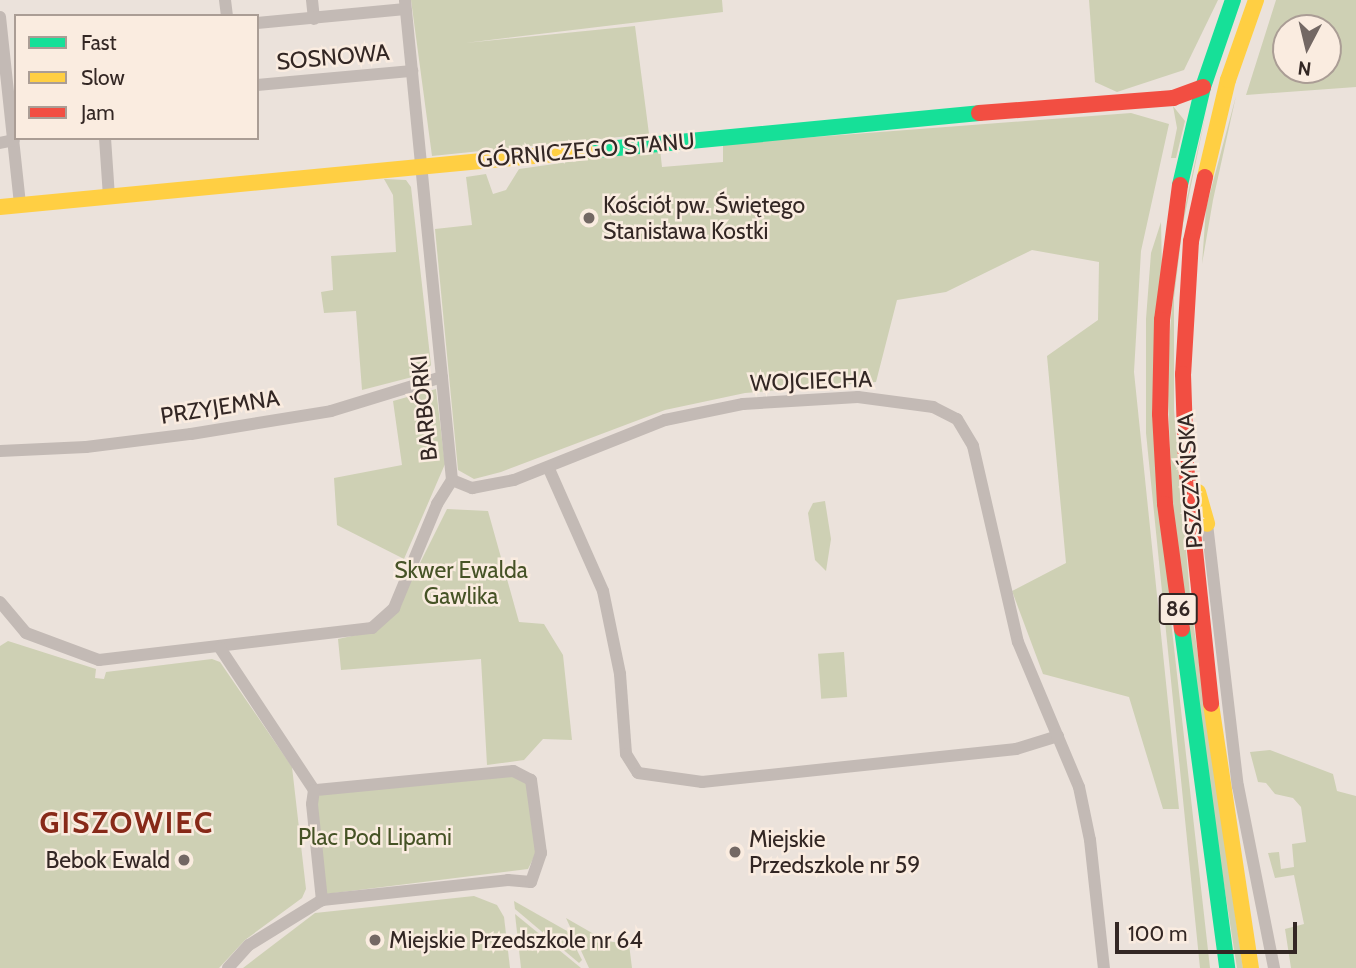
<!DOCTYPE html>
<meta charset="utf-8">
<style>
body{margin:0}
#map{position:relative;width:1356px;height:968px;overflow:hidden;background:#ebe2db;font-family:Cabin,sans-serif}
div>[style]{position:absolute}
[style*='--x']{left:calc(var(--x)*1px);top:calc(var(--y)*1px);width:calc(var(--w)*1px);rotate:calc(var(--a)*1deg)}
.green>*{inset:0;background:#ced0b4;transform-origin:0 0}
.street>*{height:12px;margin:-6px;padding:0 6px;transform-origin:6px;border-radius:6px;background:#c3bab5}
.fast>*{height:16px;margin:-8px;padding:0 8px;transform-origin:8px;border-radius:8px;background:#16e098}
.slow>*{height:16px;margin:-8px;padding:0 8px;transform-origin:8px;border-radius:8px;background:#ffcf43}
.jam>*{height:16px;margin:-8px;padding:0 8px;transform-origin:8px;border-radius:8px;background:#f24e42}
.dots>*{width:19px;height:19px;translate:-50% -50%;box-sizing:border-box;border:4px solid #faece0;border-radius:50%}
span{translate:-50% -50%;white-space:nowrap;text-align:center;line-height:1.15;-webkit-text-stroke:5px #faece0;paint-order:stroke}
.shield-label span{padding:2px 5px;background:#faece0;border:2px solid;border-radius:5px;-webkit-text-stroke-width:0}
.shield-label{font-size:21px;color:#332724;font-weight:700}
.street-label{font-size:23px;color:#332724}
.poi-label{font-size:23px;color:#332724}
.left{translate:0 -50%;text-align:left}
.right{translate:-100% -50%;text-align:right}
.park-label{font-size:23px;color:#465326}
.district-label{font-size:30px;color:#872918;font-weight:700;letter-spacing:2px}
.legend{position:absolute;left:14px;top:14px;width:245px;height:126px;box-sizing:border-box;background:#faece0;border:2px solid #aa9d95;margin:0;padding:9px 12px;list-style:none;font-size:21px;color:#332724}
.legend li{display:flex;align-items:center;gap:14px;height:35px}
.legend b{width:35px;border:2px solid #aa9d95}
.north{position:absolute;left:1272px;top:14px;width:70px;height:70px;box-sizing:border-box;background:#faece0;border:2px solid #aa9d95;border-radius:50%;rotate:187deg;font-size:19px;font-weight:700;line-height:28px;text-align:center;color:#332724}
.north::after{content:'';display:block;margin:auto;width:24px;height:32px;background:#736864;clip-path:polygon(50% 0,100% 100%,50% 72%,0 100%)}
.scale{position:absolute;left:1115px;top:922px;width:182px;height:32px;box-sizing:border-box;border:4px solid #332724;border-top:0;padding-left:9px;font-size:21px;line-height:24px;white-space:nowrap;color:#332724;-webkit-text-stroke:5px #faece0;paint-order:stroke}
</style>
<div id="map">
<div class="green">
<div style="clip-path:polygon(411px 0,722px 0,723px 12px,465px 43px,635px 26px,649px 134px,432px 156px)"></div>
<div style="clip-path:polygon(1089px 0,1218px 0,1184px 70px,1117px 92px,1095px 82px)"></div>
<div style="clip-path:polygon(evenodd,1276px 0,1356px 0,1356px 87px,1246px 95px,1276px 0,1286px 28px,1328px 28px,1328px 70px,1286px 70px,1286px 28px)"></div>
<div style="clip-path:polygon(1236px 96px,1213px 200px,1202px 264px,1206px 208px)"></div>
<div style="clip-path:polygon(1173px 106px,1185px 121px,1176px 158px,1171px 158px,1177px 128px)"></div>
<div style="clip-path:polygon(1207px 108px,1183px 224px,1174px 298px,1174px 410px,1191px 607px,1243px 968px,1237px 968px,1212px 808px,1172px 500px,1167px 369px,1177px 243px)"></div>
<div style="clip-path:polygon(1131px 113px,1169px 124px,1141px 251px,1134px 372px,1179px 809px,1163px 809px,1129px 697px,1043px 674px,1012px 591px,1066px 563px,1047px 356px,1098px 320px,1099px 262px,1032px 250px,946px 292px,897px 300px,876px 382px,745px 393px,665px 410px,501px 472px,474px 479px,458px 470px,435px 229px,472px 225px,466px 177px,486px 174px,493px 194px,506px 190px,519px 169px,660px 149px,662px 167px,723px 162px,723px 144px)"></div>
<div style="clip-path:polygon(384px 179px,406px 180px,411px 187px,431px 365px,424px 374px,362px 390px,356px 311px,324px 313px,321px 292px,333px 290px,331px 256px,396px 252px,393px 195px)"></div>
<div style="clip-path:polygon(1161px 222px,1169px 603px,1210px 968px,1200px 968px,1146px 433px,1146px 319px,1151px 253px)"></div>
<div style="clip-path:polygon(436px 389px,445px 464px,404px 559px,337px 525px,334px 478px,402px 465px,393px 401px)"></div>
<div style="clip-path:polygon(825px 501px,831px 539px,826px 571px,815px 560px,808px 513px,813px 503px)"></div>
<div style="clip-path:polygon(447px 509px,488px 511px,519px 622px,544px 624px,563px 655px,572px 740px,543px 739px,524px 760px,487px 765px,481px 659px,341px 670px,338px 639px,370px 632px,399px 605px)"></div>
<div style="clip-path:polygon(8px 641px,96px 669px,95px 678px,104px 679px,106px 672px,212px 659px,220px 662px,292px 767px,306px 889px,302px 898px,245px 940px,219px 968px,0 968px,0 646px)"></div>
<div style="left:844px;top:652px;width:45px;height:26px;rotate:86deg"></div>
<div style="clip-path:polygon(1270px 750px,1333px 774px,1337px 791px,1356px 796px,1356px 968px,1291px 968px,1285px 929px,1304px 924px,1294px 875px,1275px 878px,1268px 853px,1279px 852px,1281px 869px,1294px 867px,1292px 844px,1306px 842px,1301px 807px,1293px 798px,1275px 794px,1266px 783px,1258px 782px,1250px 752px)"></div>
<div style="clip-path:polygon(508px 774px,526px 780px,537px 851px,528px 869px,326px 894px,316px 801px,321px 793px)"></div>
<div style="clip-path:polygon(474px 896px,497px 905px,504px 917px,510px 968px,243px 968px,315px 913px)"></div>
<div style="clip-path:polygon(514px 901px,567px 931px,582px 960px,579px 963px,515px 909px)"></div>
<div style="clip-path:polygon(515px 914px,581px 968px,521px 968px)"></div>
<div style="clip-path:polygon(566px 918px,606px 941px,629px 944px,632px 968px,589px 968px)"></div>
</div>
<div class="street">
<div style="--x:225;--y:0;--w:16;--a:83"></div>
<div style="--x:312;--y:0;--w:19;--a:84"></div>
<div style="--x:0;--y:17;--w:189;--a:83.9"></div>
<div style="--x:257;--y:23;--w:149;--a:-5.4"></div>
<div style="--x:257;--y:85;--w:156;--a:-5.2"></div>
<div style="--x:105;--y:138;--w:58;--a:86.1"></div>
<div style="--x:0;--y:143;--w:14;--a:-12"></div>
<div style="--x:0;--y:451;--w:86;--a:-2.7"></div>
<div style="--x:86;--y:447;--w:106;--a:-7.1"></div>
<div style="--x:191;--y:434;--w:142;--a:-9.3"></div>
<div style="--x:331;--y:411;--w:116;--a:-17"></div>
<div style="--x:549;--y:469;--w:133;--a:66.1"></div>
<div style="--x:603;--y:591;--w:85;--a:78.4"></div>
<div style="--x:620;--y:674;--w:80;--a:85.7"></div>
<div style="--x:626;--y:754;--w:22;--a:58"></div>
<div style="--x:638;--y:773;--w:65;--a:8"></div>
<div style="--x:702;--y:782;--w:316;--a:-6"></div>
<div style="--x:1016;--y:749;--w:44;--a:-17.2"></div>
<div style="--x:452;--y:480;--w:22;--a:22"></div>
<div style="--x:472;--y:488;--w:43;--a:-10.8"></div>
<div style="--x:514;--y:480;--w:162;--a:-21.7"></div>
<div style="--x:665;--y:420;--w:80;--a:-11.6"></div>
<div style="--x:743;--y:404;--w:115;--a:-3.5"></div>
<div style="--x:858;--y:397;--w:76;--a:7.6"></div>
<div style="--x:933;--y:407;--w:27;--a:27"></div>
<div style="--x:957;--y:419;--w:31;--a:59"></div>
<div style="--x:973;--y:446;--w:201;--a:77.1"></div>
<div style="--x:1018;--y:642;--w:157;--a:67.2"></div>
<div style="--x:1079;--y:787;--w:54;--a:78.3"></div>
<div style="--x:1090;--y:840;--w:129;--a:83.8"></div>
<div style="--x:1207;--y:524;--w:264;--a:83.3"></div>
<div style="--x:1238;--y:786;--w:186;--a:78.8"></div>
<div style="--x:0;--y:602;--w:40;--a:50"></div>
<div style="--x:26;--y:633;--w:78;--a:20.3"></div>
<div style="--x:99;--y:660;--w:275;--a:-6.7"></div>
<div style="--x:372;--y:628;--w:30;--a:-42"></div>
<div style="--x:394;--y:608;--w:113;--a:-67.5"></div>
<div style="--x:437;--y:504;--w:28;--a:-58"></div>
<div style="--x:452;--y:480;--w:482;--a:-95.6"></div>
<div style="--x:220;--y:648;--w:170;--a:56.5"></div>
<div style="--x:228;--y:968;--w:31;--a:-48"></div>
<div style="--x:249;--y:945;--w:86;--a:-31.7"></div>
<div style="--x:322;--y:900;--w:187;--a:-6.1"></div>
<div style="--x:508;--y:880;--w:23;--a:5"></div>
<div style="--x:531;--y:882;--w:31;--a:-71"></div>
<div style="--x:541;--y:853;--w:74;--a:-97.8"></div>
<div style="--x:531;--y:780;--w:20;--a:-153"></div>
<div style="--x:513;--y:771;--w:200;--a:174.5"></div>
<div style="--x:314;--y:790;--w:14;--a:98"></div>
<div style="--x:312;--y:804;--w:97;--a:84.1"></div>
</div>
<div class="fast">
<div style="--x:586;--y:151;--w:395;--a:-5.5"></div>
<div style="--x:1180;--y:185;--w:101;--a:-76.8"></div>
<div style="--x:1203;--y:87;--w:92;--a:-71"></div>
<div style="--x:1182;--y:629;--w:342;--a:82.4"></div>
</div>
<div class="slow">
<div style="--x:1205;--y:177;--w:100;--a:-76.7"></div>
<div style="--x:1228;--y:80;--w:85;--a:-70.7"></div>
<div style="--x:0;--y:207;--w:589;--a:-5.46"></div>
<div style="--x:1198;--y:492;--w:33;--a:74"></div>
<div style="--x:1211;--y:704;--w:267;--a:81.4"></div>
</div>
<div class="jam">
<div style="--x:979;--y:113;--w:195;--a:-4.4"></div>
<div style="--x:1173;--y:98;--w:32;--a:-20"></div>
<div style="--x:1205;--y:177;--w:66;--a:102.3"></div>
<div style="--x:1191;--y:241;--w:133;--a:93.4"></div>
<div style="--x:1183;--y:374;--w:91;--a:88.1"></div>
<div style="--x:1186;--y:465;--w:240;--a:84"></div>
<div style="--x:1180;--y:185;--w:136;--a:97.6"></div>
<div style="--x:1162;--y:320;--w:94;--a:91.2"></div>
<div style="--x:1160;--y:414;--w:90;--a:86.8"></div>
<div style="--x:1165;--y:504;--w:126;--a:82.3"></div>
</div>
<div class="dots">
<div style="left:589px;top:218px;background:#736864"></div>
<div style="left:735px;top:852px;background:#736864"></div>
<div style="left:184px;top:860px;background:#736864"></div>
<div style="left:375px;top:940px;background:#736864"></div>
</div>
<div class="shield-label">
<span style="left:1178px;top:609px">86</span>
</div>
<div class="street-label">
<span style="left:333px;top:57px;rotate:-5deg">SOSNOWA</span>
<span style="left:586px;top:150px;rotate:-5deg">GÓRNICZEGO STANU</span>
<span style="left:811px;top:381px;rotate:-2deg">WOJCIECHA</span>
<span style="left:220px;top:407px;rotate:-9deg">PRZYJEMNA</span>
<span style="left:424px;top:408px;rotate:-96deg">BARBÓRKI</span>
<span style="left:1190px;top:481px;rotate:-94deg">PSZCZYŃSKA</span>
</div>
<div class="poi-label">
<span class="left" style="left:603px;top:218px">Kościół pw. Świętego<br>Stanisława Kostki</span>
<span class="left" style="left:749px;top:852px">Miejskie<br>Przedszkole nr 59</span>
<span class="right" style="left:170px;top:860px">Bebok Ewald</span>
<span class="left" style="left:389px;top:940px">Miejskie Przedszkole nr 64</span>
</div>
<div class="park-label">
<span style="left:461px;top:583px">Skwer Ewalda<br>Gawlika</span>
<span style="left:375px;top:837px">Plac Pod Lipami</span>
</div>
<div class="district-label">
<span style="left:127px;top:823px">GISZOWIEC</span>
</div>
<ul class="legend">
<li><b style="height:9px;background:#16e098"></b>Fast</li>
<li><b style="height:9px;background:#ffcf43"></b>Slow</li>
<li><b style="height:9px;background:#f24e42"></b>Jam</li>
</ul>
<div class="north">N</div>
<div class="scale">100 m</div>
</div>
